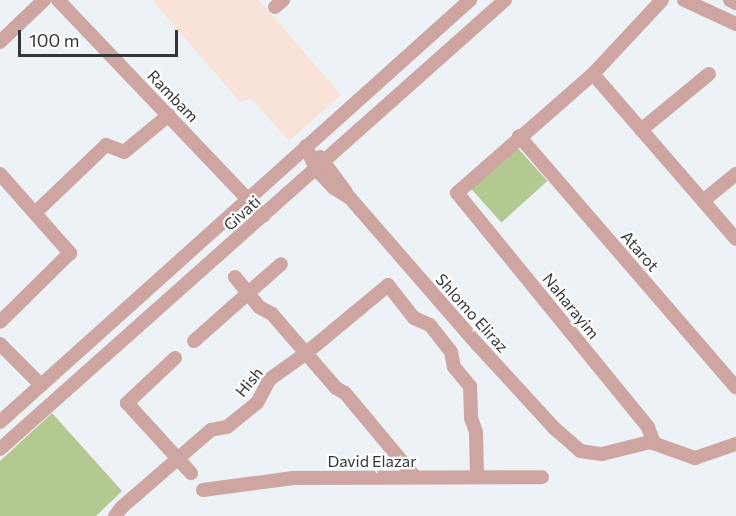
<!DOCTYPE html>
<style>
body{margin:0}
#map{position:relative;width:736px;height:516px;overflow:hidden;background:#edf2f7;font-family:Commissioner,sans-serif}
div>[style]{position:absolute}
[style*='--x']{left:calc(var(--x)*1px);top:calc(var(--y)*1px);width:calc(var(--w)*1px);rotate:calc(var(--a)*1deg)}
.education>*{inset:0;background:#f9e2d7}
.green>*{inset:0;background:#b3c991;transform-origin:0 0}
.minor>*{height:14px;margin:-7px;padding:0 7px;transform-origin:7px;border-radius:7px;background:#cea5a1}
span{translate:-50% -50%;white-space:nowrap;text-align:center;line-height:1.15;-webkit-text-stroke:4.5px #fff;paint-order:stroke}
.street-label{font-size:16px;color:#333537}
.scale{position:absolute;left:18px;top:30px;width:160px;height:27px;box-sizing:border-box;border:3px solid #333537;border-top:0;padding-left:8px;font-size:18px;line-height:21px;white-space:nowrap;color:#333537;-webkit-text-stroke:4px #fff;paint-order:stroke}
</style>
<div id="map">
<div class="education">
<div style="clip-path:polygon(152px 0,259px 0,341px 95px,289px 141px,251px 98px,240px 102px)"></div>
</div>
<div class="green">
<div style="left:516px;top:146px;width:47px;height:62px;rotate:48deg"></div>
<div style="clip-path:polygon(52px 413px,122px 491px,96px 516px,0 516px,0 461px)"></div>
</div>
<div class="minor">
<div style="--x:58;--y:0;--w:298;--a:46.4"></div>
<div style="--x:684;--y:0;--w:57;--a:24.8"></div>
<div style="--x:730;--y:0;--w:7;--a:27"></div>
<div style="--x:275;--y:7;--w:11;--a:-41"></div>
<div style="--x:0;--y:42;--w:61;--a:-43.7"></div>
<div style="--x:593;--y:74;--w:218;--a:49.1"></div>
<div style="--x:641;--y:130;--w:88;--a:-39.5"></div>
<div style="--x:519;--y:136;--w:332;--a:49.2"></div>
<div style="--x:306;--y:146;--w:25;--a:67"></div>
<div style="--x:316;--y:169;--w:26;--a:47"></div>
<div style="--x:334;--y:188;--w:19;--a:32"></div>
<div style="--x:350;--y:198;--w:195;--a:49"></div>
<div style="--x:478;--y:345;--w:113;--a:47.5"></div>
<div style="--x:554;--y:428;--w:35;--a:41"></div>
<div style="--x:580;--y:451;--w:22;--a:8"></div>
<div style="--x:602;--y:454;--w:49;--a:-14"></div>
<div style="--x:650;--y:442;--w:48;--a:19.6"></div>
<div style="--x:695;--y:458;--w:43;--a:-18.9"></div>
<div style="--x:320;--y:157;--w:44;--a:53.4"></div>
<div style="--x:0;--y:174;--w:106;--a:48.5"></div>
<div style="--x:70;--y:253;--w:98;--a:135.4"></div>
<div style="--x:703;--y:201;--w:43;--a:-39.3"></div>
<div style="--x:36;--y:212;--w:97;--a:-43.7"></div>
<div style="--x:106;--y:145;--w:19;--a:21"></div>
<div style="--x:124;--y:152;--w:58;--a:-39.4"></div>
<div style="--x:235;--y:277;--w:38;--a:51"></div>
<div style="--x:259;--y:307;--w:15;--a:28"></div>
<div style="--x:272;--y:314;--w:98;--a:49.1"></div>
<div style="--x:336;--y:388;--w:10;--a:29"></div>
<div style="--x:345;--y:393;--w:109;--a:50.2"></div>
<div style="--x:194;--y:341;--w:116;--a:-41.5"></div>
<div style="--x:0;--y:344;--w:57;--a:45"></div>
<div style="--x:175;--y:358;--w:66;--a:136.8"></div>
<div style="--x:127;--y:403;--w:95;--a:47.6"></div>
<div style="--x:0;--y:422;--w:632;--a:-41.92"></div>
<div style="--x:654;--y:443;--w:17;--a:-111"></div>
<div style="--x:648;--y:427;--w:302;--a:-129.2"></div>
<div style="--x:457;--y:193;--w:181;--a:-41.2"></div>
<div style="--x:593;--y:74;--w:101;--a:-47"></div>
<div style="--x:0;--y:449;--w:676;--a:-41.64"></div>
<div style="--x:203;--y:490;--w:91;--a:-7.6"></div>
<div style="--x:293;--y:478;--w:249;--a:-0.2"></div>
<div style="--x:115;--y:516;--w:11;--a:-52"></div>
<div style="--x:122;--y:507;--w:118;--a:-40.9"></div>
<div style="--x:211;--y:430;--w:16;--a:-11"></div>
<div style="--x:227;--y:427;--w:38;--a:-39"></div>
<div style="--x:257;--y:403;--w:27;--a:-62"></div>
<div style="--x:270;--y:379;--w:43;--a:-35.5"></div>
<div style="--x:305;--y:354;--w:108;--a:-39.7"></div>
<div style="--x:388;--y:285;--w:42;--a:51.8"></div>
<div style="--x:414;--y:318;--w:17;--a:24"></div>
<div style="--x:430;--y:325;--w:34;--a:52"></div>
<div style="--x:451;--y:352;--w:15;--a:79"></div>
<div style="--x:454;--y:367;--w:25;--a:50"></div>
<div style="--x:470;--y:386;--w:32;--a:88"></div>
<div style="--x:471;--y:418;--w:15;--a:70"></div>
<div style="--x:476;--y:432;--w:45;--a:88.7"></div>
</div>
<div class="street-label">
<span style="left:173px;top:96px;rotate:46deg">Rambam</span>
<span style="left:242px;top:213px;rotate:-42deg">Givati</span>
<span style="left:640px;top:251px;rotate:49deg">Atarot</span>
<span style="left:571px;top:306px;rotate:51deg">Naharayim</span>
<span style="left:472px;top:313px;rotate:48deg">Shlomo Eliraz</span>
<span style="left:249px;top:382px;rotate:-51deg">Hish</span>
<span style="left:372px;top:461px">David Elazar</span>
</div>
<div class="scale">100 m</div>
</div>
